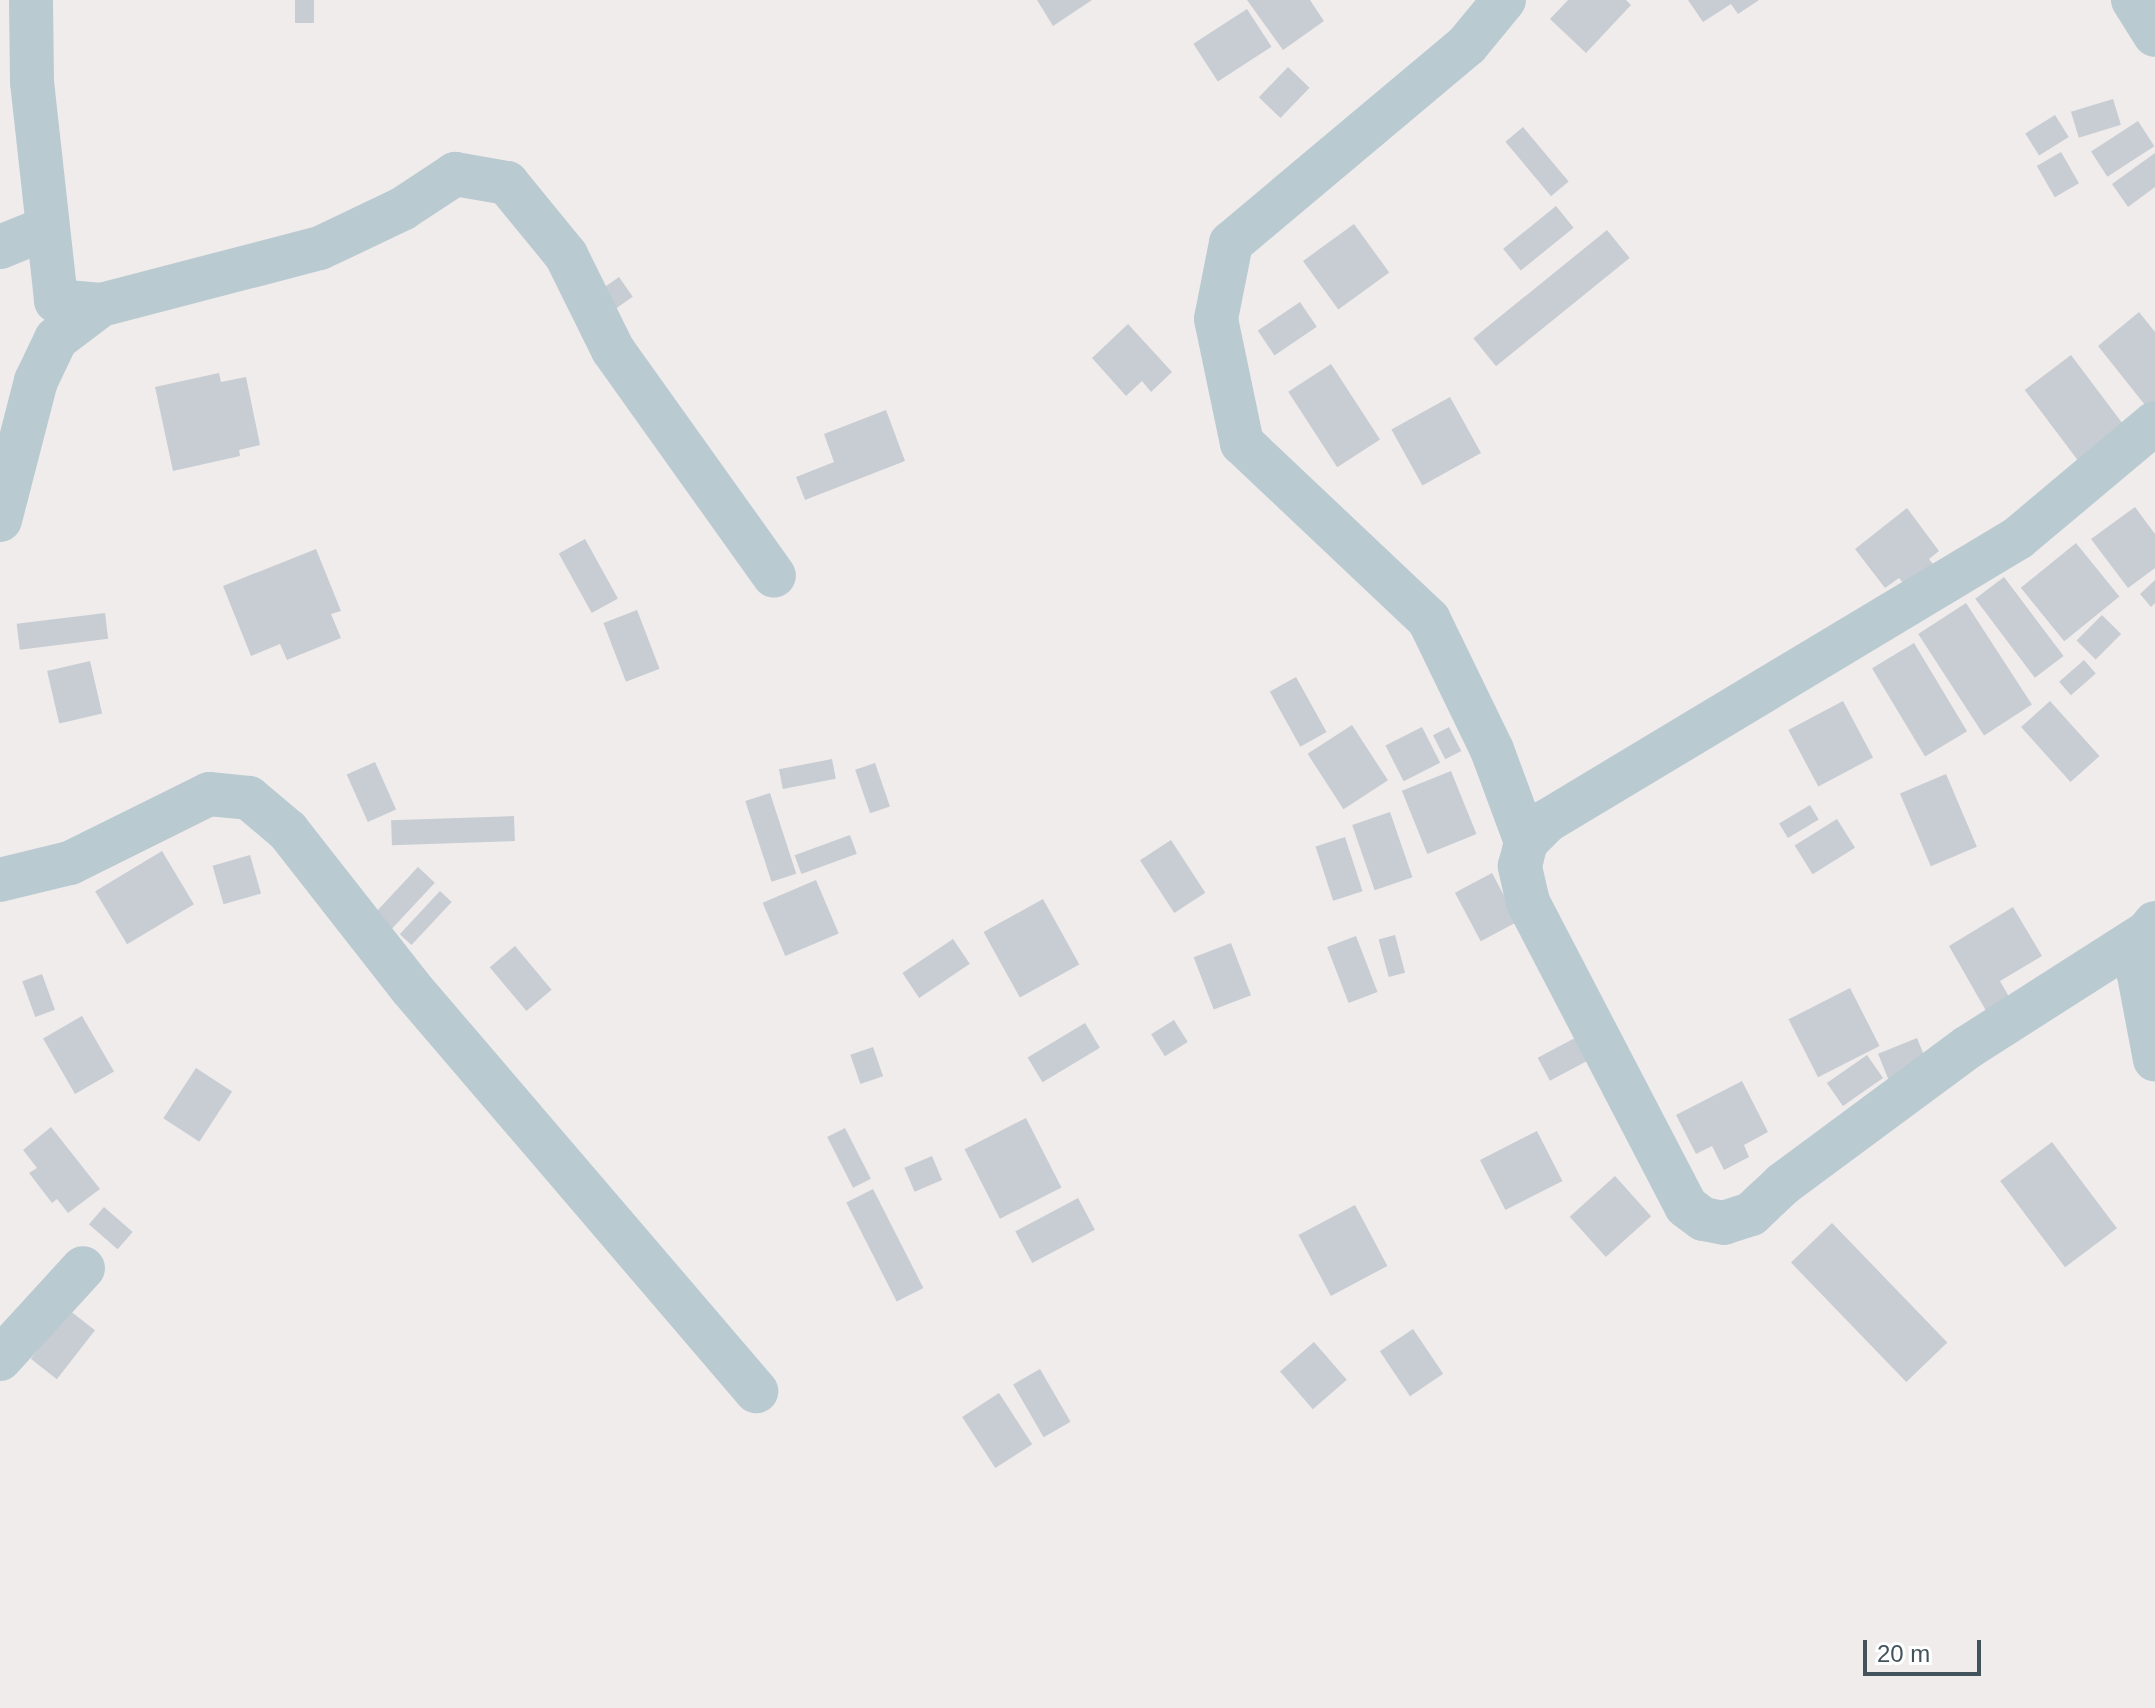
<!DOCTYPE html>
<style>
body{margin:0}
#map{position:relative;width:2155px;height:1708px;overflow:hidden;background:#f0ecec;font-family:Arial,sans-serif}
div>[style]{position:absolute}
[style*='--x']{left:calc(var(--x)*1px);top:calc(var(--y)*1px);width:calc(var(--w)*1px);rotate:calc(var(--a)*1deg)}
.building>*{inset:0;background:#c7cdd2;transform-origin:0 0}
.minor>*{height:44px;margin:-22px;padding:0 22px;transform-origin:22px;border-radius:22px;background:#bacad1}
span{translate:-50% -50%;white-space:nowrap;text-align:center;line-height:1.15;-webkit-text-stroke:6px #fff;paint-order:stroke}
.scale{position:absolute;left:1863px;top:1640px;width:118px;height:36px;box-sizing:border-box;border:4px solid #42535c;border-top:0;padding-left:10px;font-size:24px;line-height:28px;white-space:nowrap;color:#42535c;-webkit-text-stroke:6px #fff;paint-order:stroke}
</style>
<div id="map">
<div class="building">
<div style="left:295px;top:0;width:19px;height:23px"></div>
<div style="clip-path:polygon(1037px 0,1092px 0,1053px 26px)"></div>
<div style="clip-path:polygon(1247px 0,1310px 0,1324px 21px,1283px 50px)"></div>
<div style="clip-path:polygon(1568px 0,1626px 0,1631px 5px,1586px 53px,1550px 19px)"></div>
<div style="clip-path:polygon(1688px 0,1759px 0,1738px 14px,1731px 4px,1703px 22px)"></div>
<div style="left:1247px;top:9px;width:45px;height:64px;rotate:57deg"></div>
<div style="left:1288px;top:67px;width:30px;height:42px;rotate:44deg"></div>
<div style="left:2113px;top:99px;width:27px;height:44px;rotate:73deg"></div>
<div style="left:2055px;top:115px;width:26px;height:35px;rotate:58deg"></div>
<div style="left:2138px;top:121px;width:30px;height:56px;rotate:57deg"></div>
<div style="left:1523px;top:127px;width:71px;height:23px;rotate:50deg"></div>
<div style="left:2061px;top:152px;width:36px;height:28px;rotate:60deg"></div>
<div style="clip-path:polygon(2155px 153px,2155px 187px,2128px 207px,2112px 184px)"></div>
<div style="left:1556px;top:206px;width:28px;height:68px;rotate:51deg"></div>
<div style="left:1354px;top:224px;width:60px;height:63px;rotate:54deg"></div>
<div style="left:1607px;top:230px;width:36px;height:172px;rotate:51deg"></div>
<div style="left:619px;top:277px;width:24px;height:22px;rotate:55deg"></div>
<div style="left:1300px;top:302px;width:30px;height:51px;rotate:56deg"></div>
<div style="clip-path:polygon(2139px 312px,2155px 332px,2155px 405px,2149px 410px,2098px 346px)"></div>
<div style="clip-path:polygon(1128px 324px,1172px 372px,1151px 392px,1142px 381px,1126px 396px,1092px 358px)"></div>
<div style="left:2071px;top:355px;width:91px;height:58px;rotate:53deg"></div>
<div style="left:1331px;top:364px;width:90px;height:51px;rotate:57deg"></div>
<div style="clip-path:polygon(219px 373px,221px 382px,246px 377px,260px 445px,239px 450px,240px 456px,173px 471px,155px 387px)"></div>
<div style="left:1450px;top:397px;width:64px;height:67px;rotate:61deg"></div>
<div style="clip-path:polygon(886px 410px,905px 461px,805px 500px,796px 477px,834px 462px,824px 434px)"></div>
<div style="clip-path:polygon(2135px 507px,2155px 534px,2155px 568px,2128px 588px,2091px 539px)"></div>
<div style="clip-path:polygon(1907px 508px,1939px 551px,1929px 559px,1936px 568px,1909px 590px,1899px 578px,1885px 588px,1855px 549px)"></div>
<div style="left:585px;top:539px;width:68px;height:30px;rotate:61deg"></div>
<div style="left:2076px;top:543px;width:69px;height:71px;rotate:51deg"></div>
<div style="clip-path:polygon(316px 549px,341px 611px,331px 614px,341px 638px,287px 660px,280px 644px,251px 656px,223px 586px)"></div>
<div style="left:2004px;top:577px;width:99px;height:36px;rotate:53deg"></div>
<div style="clip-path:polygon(2155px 580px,2155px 603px,2151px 607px,2140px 594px)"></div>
<div style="left:1966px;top:603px;width:121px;height:57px;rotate:57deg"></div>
<div style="left:637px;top:610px;width:63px;height:36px;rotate:69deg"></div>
<div style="left:105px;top:613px;width:26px;height:89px;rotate:83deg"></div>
<div style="left:2102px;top:615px;width:27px;height:36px;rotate:45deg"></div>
<div style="left:1914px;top:643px;width:103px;height:49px;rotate:59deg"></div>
<div style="left:2084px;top:660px;width:18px;height:33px;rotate:49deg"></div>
<div style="left:90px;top:661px;width:54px;height:44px;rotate:77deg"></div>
<div style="left:1296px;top:677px;width:63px;height:30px;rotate:61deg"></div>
<div style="left:1843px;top:701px;width:64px;height:62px;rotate:62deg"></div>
<div style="left:2050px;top:701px;width:74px;height:39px;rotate:48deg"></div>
<div style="left:1352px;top:725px;width:66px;height:53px;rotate:57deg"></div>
<div style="left:1422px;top:727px;width:40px;height:41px;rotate:63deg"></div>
<div style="left:1449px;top:727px;width:27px;height:18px;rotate:63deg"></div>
<div style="left:832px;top:759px;width:20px;height:54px;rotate:79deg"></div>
<div style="left:375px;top:762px;width:52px;height:31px;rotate:66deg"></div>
<div style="left:875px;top:763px;width:46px;height:21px;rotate:71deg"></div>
<div style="left:1451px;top:771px;width:68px;height:53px;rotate:68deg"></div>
<div style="left:1946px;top:774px;width:79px;height:50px;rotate:67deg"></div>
<div style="left:770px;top:793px;width:85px;height:26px;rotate:72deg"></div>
<div style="left:1810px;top:805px;width:17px;height:36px;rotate:59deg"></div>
<div style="left:1390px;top:812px;width:69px;height:40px;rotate:71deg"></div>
<div style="left:514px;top:816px;width:25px;height:123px;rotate:88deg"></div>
<div style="left:1837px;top:819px;width:34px;height:50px;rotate:58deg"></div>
<div style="left:850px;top:835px;width:20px;height:59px;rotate:70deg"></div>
<div style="left:1345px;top:837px;width:57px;height:31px;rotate:72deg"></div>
<div style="left:1171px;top:840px;width:63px;height:37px;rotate:57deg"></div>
<div style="left:162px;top:851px;width:62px;height:78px;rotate:59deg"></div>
<div style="left:250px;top:855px;width:40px;height:39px;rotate:74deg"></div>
<div style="left:418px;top:867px;width:23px;height:64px;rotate:43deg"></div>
<div style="left:1492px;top:873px;width:55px;height:42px;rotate:62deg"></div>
<div style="left:816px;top:880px;width:58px;height:58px;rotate:67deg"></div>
<div style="left:440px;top:891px;width:16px;height:59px;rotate:43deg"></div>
<div style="left:1043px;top:899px;width:75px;height:68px;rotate:61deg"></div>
<div style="clip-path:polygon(2013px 907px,2042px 956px,2000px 981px,2012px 1002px,1989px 1016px,1949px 946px)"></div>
<div style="left:1395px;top:935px;width:39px;height:17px;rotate:75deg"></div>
<div style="left:1356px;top:936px;width:60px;height:31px;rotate:69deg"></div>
<div style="left:953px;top:939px;width:30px;height:61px;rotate:56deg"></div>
<div style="left:1231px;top:943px;width:56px;height:40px;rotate:69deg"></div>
<div style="left:515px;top:946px;width:57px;height:33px;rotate:50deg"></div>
<div style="left:42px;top:974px;width:38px;height:21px;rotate:70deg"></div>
<div style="left:1850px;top:988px;width:65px;height:69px;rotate:63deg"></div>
<div style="left:82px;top:1016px;width:64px;height:45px;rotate:60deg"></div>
<div style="left:1174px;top:1020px;width:26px;height:27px;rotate:58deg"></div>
<div style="left:1085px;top:1023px;width:29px;height:67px;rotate:59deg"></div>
<div style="left:1588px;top:1031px;width:26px;height:57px;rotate:62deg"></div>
<div style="left:1917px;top:1038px;width:27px;height:42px;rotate:68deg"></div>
<div style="left:873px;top:1047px;width:31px;height:24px;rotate:71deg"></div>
<div style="left:1867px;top:1055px;width:28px;height:49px;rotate:55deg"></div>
<div style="left:196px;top:1068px;width:43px;height:60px;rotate:33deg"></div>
<div style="clip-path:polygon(1742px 1081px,1768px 1132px,1744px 1145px,1749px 1157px,1724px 1170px,1712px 1146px,1696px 1154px,1676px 1115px)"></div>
<div style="left:1026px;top:1118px;width:78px;height:69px;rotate:63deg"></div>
<div style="clip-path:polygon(51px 1127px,100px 1189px,68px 1213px,57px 1199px,52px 1203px,29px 1173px,37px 1168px,23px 1150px)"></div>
<div style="left:845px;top:1128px;width:57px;height:20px;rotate:63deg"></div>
<div style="left:1537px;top:1131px;width:56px;height:64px;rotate:63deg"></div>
<div style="left:2052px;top:1142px;width:108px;height:65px;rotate:53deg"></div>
<div style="left:932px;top:1156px;width:26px;height:30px;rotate:67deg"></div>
<div style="left:1615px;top:1176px;width:54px;height:61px;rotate:48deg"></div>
<div style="left:873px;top:1189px;width:111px;height:30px;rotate:63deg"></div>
<div style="left:1078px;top:1198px;width:36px;height:71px;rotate:62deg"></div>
<div style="left:1355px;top:1205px;width:69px;height:64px;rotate:62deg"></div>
<div style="left:104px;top:1207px;width:38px;height:23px;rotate:41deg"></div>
<div style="left:1832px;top:1223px;width:166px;height:57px;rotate:46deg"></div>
<div style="left:69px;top:1310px;width:33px;height:62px;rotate:38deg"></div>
<div style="left:1413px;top:1329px;width:54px;height:40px;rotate:56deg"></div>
<div style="left:1314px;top:1342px;width:50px;height:45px;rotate:49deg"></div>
<div style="left:1040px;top:1369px;width:61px;height:31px;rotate:60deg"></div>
<div style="left:999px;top:1393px;width:61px;height:44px;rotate:57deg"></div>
</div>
<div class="minor">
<div style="--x:31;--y:0;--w:82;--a:89.3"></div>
<div style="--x:32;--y:82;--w:220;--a:83.7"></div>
<div style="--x:56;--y:301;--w:45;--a:5.1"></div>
<div style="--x:1504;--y:0;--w:58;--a:129.4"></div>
<div style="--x:1467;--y:45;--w:308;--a:140"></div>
<div style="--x:1231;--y:243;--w:77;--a:101.2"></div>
<div style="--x:1216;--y:319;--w:127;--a:78.2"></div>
<div style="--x:1242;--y:443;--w:257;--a:43.4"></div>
<div style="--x:1429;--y:620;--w:144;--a:64.1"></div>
<div style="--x:1492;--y:750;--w:98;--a:69.7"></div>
<div style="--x:2133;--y:0;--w:41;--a:57.8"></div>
<div style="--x:0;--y:247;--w:51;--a:-22"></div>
<div style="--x:0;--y:520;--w:144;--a:-75.5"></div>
<div style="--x:36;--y:381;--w:47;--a:-64.5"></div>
<div style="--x:56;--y:339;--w:56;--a:-37.1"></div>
<div style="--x:101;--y:305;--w:226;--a:-14.6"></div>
<div style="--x:320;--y:248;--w:91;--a:-25.4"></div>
<div style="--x:402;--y:209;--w:64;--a:-33.4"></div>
<div style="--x:455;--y:174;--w:53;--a:9.8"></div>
<div style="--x:507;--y:183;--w:93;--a:50.7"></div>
<div style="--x:566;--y:255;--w:106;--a:63.7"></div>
<div style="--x:613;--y:350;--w:277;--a:54.5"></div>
<div style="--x:0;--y:880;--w:72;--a:-13.7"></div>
<div style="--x:70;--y:863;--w:155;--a:-26.4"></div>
<div style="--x:209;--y:794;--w:40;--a:5.7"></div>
<div style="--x:249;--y:798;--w:51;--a:40.2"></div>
<div style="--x:288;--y:831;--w:199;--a:51.9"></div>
<div style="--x:411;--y:988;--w:531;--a:49.43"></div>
<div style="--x:2155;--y:923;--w:11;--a:128"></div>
<div style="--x:2148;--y:932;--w:44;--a:101.8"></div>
<div style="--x:2139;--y:975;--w:86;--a:79.3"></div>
<div style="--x:2148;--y:932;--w:214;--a:147.4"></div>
<div style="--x:1968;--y:1047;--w:230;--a:143.5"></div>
<div style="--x:1783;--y:1184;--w:44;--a:136.8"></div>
<div style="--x:1751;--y:1214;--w:28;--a:162"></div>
<div style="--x:1724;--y:1223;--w:21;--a:-169"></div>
<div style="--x:1703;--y:1219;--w:21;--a:-143"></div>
<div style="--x:1686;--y:1206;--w:343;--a:-117.5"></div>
<div style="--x:1528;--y:902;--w:37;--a:-103"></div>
<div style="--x:1520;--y:866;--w:25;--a:-76"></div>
<div style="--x:1526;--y:842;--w:30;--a:-45"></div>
<div style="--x:1547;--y:821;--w:549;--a:-31"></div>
<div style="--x:2018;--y:538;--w:179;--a:-40"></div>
<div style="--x:0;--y:1359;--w:123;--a:-47.6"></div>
</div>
<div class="scale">20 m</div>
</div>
